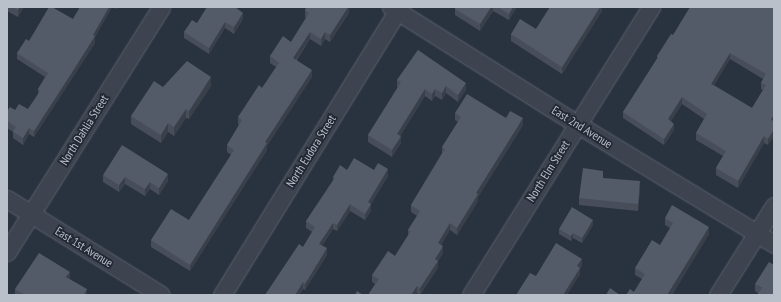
<!DOCTYPE html>
<style>
body{margin:0}
#map{position:relative;width:781px;height:302px;overflow:hidden;background:#29323f;font-family:"PT Sans Narrow",sans-serif}
div>[style]{position:absolute}
[style*='--x']{left:calc(var(--x)*1px);top:calc(var(--y)*1px);width:calc(var(--w)*1px);rotate:calc(var(--a)*1deg)}
.roads{filter:drop-shadow(0 0 1px #5b626c) drop-shadow(0 0 1px #5b626c)}
.minor>*{height:17px;margin:-8.5px;padding:0 8.5px;transform-origin:8.5px;border-radius:8.5px;background:#3d444f}
.wall>*{inset:0;background:#474e5a}
.shaded-wall>*{inset:0;background:#3a404a}
.building>*{inset:0;background:#535b69}
span{translate:-50% -50%;white-space:nowrap;text-align:center;line-height:1.15;-webkit-text-stroke:3.5px #222934;paint-order:stroke}
.street-label{font-size:12px;color:#bac0c9}
.frame{position:absolute;inset:0;border:8px solid #bac0c9;pointer-events:none}
</style>
<div id="map">
<div class="roads">
<div class="minor">
<div style="--x:391;--y:7;--w:220;--a:32.2"></div>
<div style="--x:577;--y:124;--w:231;--a:31.3"></div>
<div style="--x:7;--y:199;--w:181;--a:31.9"></div>
<div style="--x:7;--y:252;--w:289;--a:-57.8"></div>
<div style="--x:222;--y:295;--w:339;--a:-58.3"></div>
<div style="--x:471;--y:295;--w:340;--a:-58"></div>
<div style="--x:718;--y:295;--w:105;--a:-57.8"></div>
</div>
</div>
<div class="wall">
<div style="clip-path:polygon(7px 7px,24px 7px,18px 17px,7px 11px)"></div>
<div style="clip-path:polygon(80px 7px,117px 7px,116px 9px,112px 7px,95px 37px,95px 43px,34px 137px,29px 134px,23px 145px,13px 138px,13px 132px,7px 128px,7px 111px,28px 109px,38px 95px,38px 89px,45px 77px,17px 59px,17px 53px,29px 41px,73px 19px)"></div>
<div style="clip-path:polygon(304px 7px,349px 7px,349px 13px,330px 42px,325px 39px,321px 46px,310px 39px,297px 60px,312px 77px,267px 146px,267px 150px,190px 271px,151px 247px,151px 240px,189px 220px,231px 155px,227px 152px,227px 145px,239px 125px,238px 124px,238px 117px,262px 88px,276px 67px,270px 63px,270px 56px,291px 42px,306px 18px,305px 17px,305px 10px,306px 8px)"></div>
<div style="clip-path:polygon(456px 7px,517px 7px,509px 20px,493px 11px,480px 31px,455px 15px,455px 9px)"></div>
<div style="clip-path:polygon(550px 7px,603px 7px,602px 8px,602px 11px,562px 74px,511px 41px,511px 34px,536px 29px)"></div>
<div style="clip-path:polygon(evenodd,774px 7px,774px 136px,768px 145px,764px 143px,738px 188px,716px 175px,716px 168px,723px 156px,696px 140px,696px 133px,704px 119px,682px 104px,671px 121px,674px 130px,664px 145px,623px 118px,623px 112px,657px 59px,657px 56px,673px 35px,774px 7px,730px 59px,763px 79px,761px 83px,761px 89px,763px 90px,752px 108px,714px 85px,730px 59px)"></div>
<div style="clip-path:polygon(243px 19px,234px 34px,225px 28px,209px 54px,184px 38px,184px 32px,197px 23px)"></div>
<div style="clip-path:polygon(418px 50px,466px 90px,458px 102px,446px 93px,442px 100px,435px 96px,432px 101px,425px 96px,400px 136px,401px 143px,392px 157px,368px 142px,368px 135px,398px 87px,397px 87px,397px 80px)"></div>
<div style="clip-path:polygon(211px 86px,189px 119px,186px 118px,174px 136px,168px 132px,161px 143px,131px 124px,131px 116px,163px 87px)"></div>
<div style="clip-path:polygon(455px 113px,506px 118px,523px 125px,478px 197px,478px 201px,457px 235px,450px 230px,441px 245px,443px 253px,438px 261px,438px 268px,420px 295px,417px 293px,416px 295px,368px 295px,375px 284px,372px 282px,372px 275px,395px 256px,408px 235px,408px 230px,417px 216px,411px 212px,411px 205px,442px 153px,442px 147px,458px 122px,455px 120px)"></div>
<div style="clip-path:polygon(347px 170px,374px 170px,388px 176px,371px 204px,371px 211px,365px 220px,350px 211px,337px 231px,333px 229px,322px 246px,327px 255px,305px 290px,303px 289px,299px 295px,265px 295px,303px 247px,312px 232px,306px 228px,306px 221px,333px 180px,333px 177px)"></div>
<div style="clip-path:polygon(103px 175px,168px 181px,159px 195px,150px 189px,145px 196px,125px 184px,119px 192px,103px 182px)"></div>
<div style="clip-path:polygon(603px 178px,640px 188px,638px 211px,579px 205px,579px 198px)"></div>
<div style="clip-path:polygon(665px 218px,709px 234px,672px 295px,626px 295px,634px 292px,642px 279px,635px 275px,635px 268px,660px 245px,670px 228px,665px 225px)"></div>
<div style="clip-path:polygon(593px 225px,582px 243px,573px 238px,571px 241px,559px 234px,559px 229px)"></div>
<div style="clip-path:polygon(70px 279px,87px 295px,15px 295px,15px 289px)"></div>
<div style="clip-path:polygon(755px 284px,774px 295px,758px 293px,755px 291px)"></div>
</div>
<div class="shaded-wall">
<div style="clip-path:polygon(20px 7px,24px 7px,18px 17px,18px 10px)"></div>
<div style="clip-path:polygon(109px 7px,112px 7px,95px 37px,95px 43px,34px 137px,34px 131px,93px 35px)"></div>
<div style="clip-path:polygon(348px 7px,349px 7px,349px 13px,330px 42px,330px 35px)"></div>
<div style="clip-path:polygon(491px 7px,493px 7px,493px 11px,480px 31px,480px 24px)"></div>
<div style="clip-path:polygon(513px 7px,517px 7px,509px 20px,509px 14px)"></div>
<div style="clip-path:polygon(600px 7px,603px 7px,602px 8px,602px 11px,562px 74px,562px 67px)"></div>
<div style="clip-path:polygon(243px 13px,243px 19px,234px 34px,234px 27px)"></div>
<div style="clip-path:polygon(225px 22px,225px 28px,209px 54px,209px 48px)"></div>
<div style="clip-path:polygon(310px 32px,310px 39px,293px 64px,293px 58px)"></div>
<div style="clip-path:polygon(325px 32px,325px 39px,321px 46px,321px 39px)"></div>
<div style="clip-path:polygon(730px 53px,730px 59px,711px 90px,711px 84px)"></div>
<div style="clip-path:polygon(312px 70px,312px 77px,267px 146px,267px 150px,190px 271px,190px 265px,265px 142px)"></div>
<div style="clip-path:polygon(211px 77px,211px 86px,189px 119px,189px 111px)"></div>
<div style="clip-path:polygon(466px 83px,466px 90px,458px 102px,458px 95px)"></div>
<div style="clip-path:polygon(446px 86px,446px 93px,442px 100px,442px 93px)"></div>
<div style="clip-path:polygon(425px 89px,425px 96px,397px 141px,397px 134px)"></div>
<div style="clip-path:polygon(435px 89px,435px 96px,432px 101px,432px 94px)"></div>
<div style="clip-path:polygon(682px 97px,682px 104px,668px 126px,668px 119px)"></div>
<div style="clip-path:polygon(186px 109px,186px 118px,174px 136px,174px 127px)"></div>
<div style="clip-path:polygon(774px 114px,774px 121px,771px 126px,771px 120px)"></div>
<div style="clip-path:polygon(523px 118px,523px 125px,478px 197px,478px 201px,457px 235px,457px 228px,476px 193px)"></div>
<div style="clip-path:polygon(168px 123px,168px 132px,161px 143px,161px 135px)"></div>
<div style="clip-path:polygon(674px 124px,674px 130px,664px 145px,664px 139px)"></div>
<div style="clip-path:polygon(29px 128px,29px 134px,23px 145px,23px 138px)"></div>
<div style="clip-path:polygon(774px 129px,774px 136px,768px 145px,768px 139px)"></div>
<div style="clip-path:polygon(401px 136px,401px 143px,392px 157px,392px 150px)"></div>
<div style="clip-path:polygon(764px 136px,764px 143px,738px 188px,738px 181px)"></div>
<div style="clip-path:polygon(388px 169px,388px 176px,368px 209px,368px 202px)"></div>
<div style="clip-path:polygon(168px 174px,168px 181px,159px 195px,159px 188px)"></div>
<div style="clip-path:polygon(125px 177px,125px 184px,119px 192px,119px 185px)"></div>
<div style="clip-path:polygon(640px 181px,640px 188px,638px 211px,638px 204px)"></div>
<div style="clip-path:polygon(150px 182px,150px 189px,145px 196px,145px 189px)"></div>
<div style="clip-path:polygon(350px 204px,350px 211px,337px 231px,337px 225px)"></div>
<div style="clip-path:polygon(371px 204px,371px 211px,365px 220px,365px 214px)"></div>
<div style="clip-path:polygon(593px 220px,593px 225px,582px 243px,582px 238px)"></div>
<div style="clip-path:polygon(333px 223px,333px 229px,319px 250px,319px 244px)"></div>
<div style="clip-path:polygon(450px 223px,450px 230px,438px 250px,438px 243px)"></div>
<div style="clip-path:polygon(709px 227px,709px 234px,672px 295px,667px 295px)"></div>
<div style="clip-path:polygon(573px 233px,573px 238px,571px 241px,571px 236px)"></div>
<div style="clip-path:polygon(443px 246px,443px 253px,438px 261px,438px 268px,420px 295px,420px 288px,435px 259px)"></div>
<div style="clip-path:polygon(327px 248px,327px 255px,305px 290px,305px 284px)"></div>
<div style="clip-path:polygon(582px 259px,582px 266px,577px 273px,580px 268px,580px 275px,567px 295px,563px 295px,577px 266px)"></div>
<div style="clip-path:polygon(70px 272px,70px 279px,66px 277px)"></div>
<div style="clip-path:polygon(303px 282px,303px 289px,299px 295px,295px 295px)"></div>
<div style="clip-path:polygon(417px 286px,417px 293px,416px 295px,411px 295px)"></div>
<div style="clip-path:polygon(87px 289px,87px 295px,84px 295px)"></div>
</div>
<div class="building">
<div style="clip-path:polygon(13px 7px,20px 7px,18px 10px)"></div>
<div style="clip-path:polygon(49px 7px,52px 7px,73px 19px,80px 7px,109px 7px,93px 35px,95px 36px,71px 74px,34px 131px,29px 128px,23px 138px,13px 132px,16px 127px,7px 121px,7px 111px,10px 107px,15px 110px,19px 104px,28px 109px,40px 91px,38px 89px,48px 73px,17px 53px,26px 39px,29px 41px)"></div>
<div style="clip-path:polygon(207px 7px,235px 7px,243px 13px,234px 27px,225px 22px,209px 48px,184px 32px,192px 20px,197px 23px)"></div>
<div style="clip-path:polygon(307px 7px,348px 7px,330px 35px,325px 32px,321px 39px,310px 32px,293px 58px,312px 70px,265px 142px,267px 143px,190px 265px,151px 240px,171px 209px,189px 220px,234px 150px,227px 145px,242px 120px,238px 117px,259px 85px,262px 88px,279px 63px,270px 56px,283px 36px,291px 42px,309px 13px,305px 10px)"></div>
<div style="clip-path:polygon(456px 7px,491px 7px,480px 24px,455px 9px)"></div>
<div style="clip-path:polygon(498px 7px,513px 7px,509px 14px)"></div>
<div style="clip-path:polygon(550px 7px,600px 7px,562px 67px,511px 34px,520px 19px,536px 29px)"></div>
<div style="clip-path:polygon(evenodd,690px 7px,774px 7px,774px 114px,771px 120px,774px 121px,774px 129px,768px 139px,764px 136px,738px 181px,716px 168px,726px 151px,696px 133px,707px 114px,682px 97px,668px 119px,674px 124px,664px 139px,623px 112px,658px 57px,657px 56px,671px 34px,673px 35px,690px 7px,730px 53px,766px 74px,761px 83px,766px 85px,752px 108px,711px 84px,730px 53px)"></div>
<div style="clip-path:polygon(418px 50px,466px 83px,458px 95px,446px 86px,442px 93px,435px 89px,432px 94px,425px 89px,397px 134px,401px 136px,392px 150px,368px 135px,401px 82px,397px 80px)"></div>
<div style="clip-path:polygon(187px 61px,211px 77px,189px 111px,186px 109px,174px 127px,168px 123px,161px 135px,131px 116px,154px 81px,163px 87px)"></div>
<div style="clip-path:polygon(467px 94px,506px 118px,510px 111px,523px 118px,476px 193px,478px 194px,457px 228px,450px 223px,438px 243px,443px 246px,435px 259px,438px 261px,420px 288px,417px 286px,411px 295px,368px 295px,379px 279px,372px 275px,388px 251px,395px 256px,411px 231px,408px 230px,420px 211px,411px 205px,445px 149px,442px 147px,461px 117px,455px 113px)"></div>
<div style="clip-path:polygon(122px 145px,168px 174px,159px 188px,150px 182px,145px 189px,125px 177px,119px 185px,103px 175px)"></div>
<div style="clip-path:polygon(354px 158px,374px 170px,378px 163px,388px 169px,368px 202px,371px 204px,365px 214px,350px 204px,337px 225px,333px 223px,319px 244px,327px 248px,305px 284px,303px 282px,295px 295px,265px 295px,299px 244px,303px 247px,315px 227px,306px 221px,335px 178px,333px 177px,340px 165px,347px 170px)"></div>
<div style="clip-path:polygon(583px 168px,603px 171px,603px 178px,640px 181px,638px 204px,579px 198px)"></div>
<div style="clip-path:polygon(672px 205px,709px 227px,667px 295px,626px 295px,630px 289px,634px 292px,645px 274px,635px 268px,652px 240px,660px 245px,673px 223px,665px 218px)"></div>
<div style="clip-path:polygon(572px 207px,593px 220px,582px 238px,573px 233px,571px 236px,559px 229px)"></div>
<div style="clip-path:polygon(556px 243px,582px 259px,577px 266px,580px 268px,563px 295px,516px 295px,530px 273px,536px 276px)"></div>
<div style="clip-path:polygon(39px 253px,70px 272px,66px 277px,87px 289px,84px 295px,37px 295px,35px 294px,34px 295px,25px 295px,15px 289px)"></div>
<div style="clip-path:polygon(769px 262px,774px 265px,774px 295px,757px 295px,762px 288px,755px 284px)"></div>
<div style="clip-path:polygon(610px 288px,620px 295px,606px 295px)"></div>
<div style="clip-path:polygon(357px 291px,363px 295px,355px 295px)"></div>
</div>
<div class="street-label">
<span style="left:582px;top:127px;rotate:32deg">East 2nd Avenue</span>
<span style="left:84px;top:130px;rotate:-58deg">North Dahlia Street</span>
<span style="left:311px;top:151px;rotate:-58deg">North Eudora Street</span>
<span style="left:548px;top:171px;rotate:-58deg">North Elm Street</span>
<span style="left:84px;top:247px;rotate:32deg">East 1st Avenue</span>
</div>
<div class="frame"></div>
</div>
